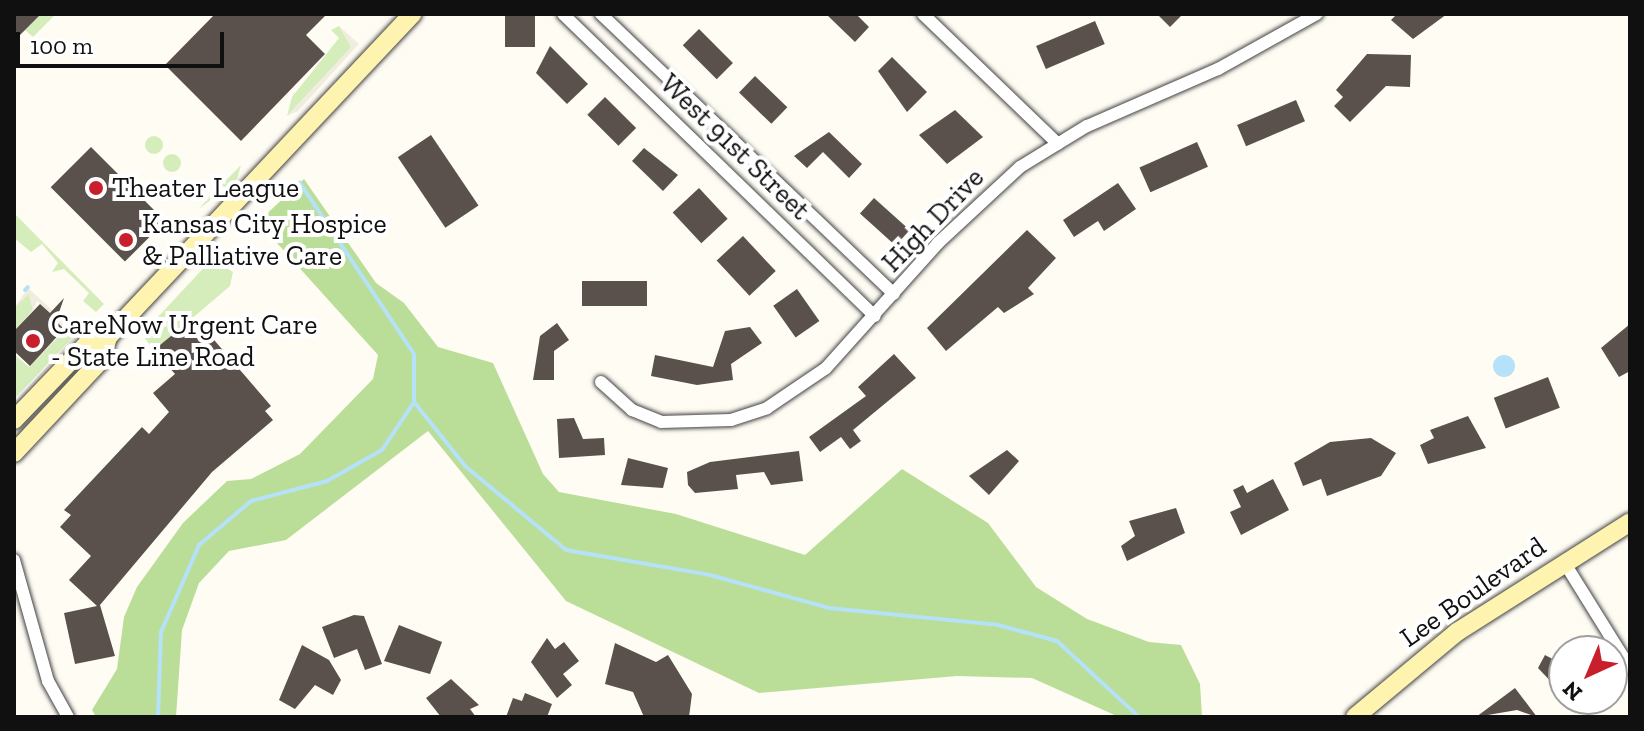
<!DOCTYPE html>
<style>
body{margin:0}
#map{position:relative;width:1644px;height:731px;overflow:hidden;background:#fffcf4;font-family:"Zilla Slab",serif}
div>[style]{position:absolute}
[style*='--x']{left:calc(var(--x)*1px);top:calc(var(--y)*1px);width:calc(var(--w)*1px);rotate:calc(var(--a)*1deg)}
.green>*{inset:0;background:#d5edba}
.round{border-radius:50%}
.forest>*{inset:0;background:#bade98}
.plaza>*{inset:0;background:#f1ece0}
.water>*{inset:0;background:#b5e2f9}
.stream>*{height:4px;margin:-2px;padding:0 2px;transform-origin:2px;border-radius:2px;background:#b5e2f9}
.building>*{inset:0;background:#5a514c;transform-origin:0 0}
.roads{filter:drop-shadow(0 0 2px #434343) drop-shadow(0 0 2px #434343)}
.street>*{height:12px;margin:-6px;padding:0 6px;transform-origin:6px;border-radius:6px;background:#fff}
.secondary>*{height:18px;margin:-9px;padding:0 9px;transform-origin:9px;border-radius:9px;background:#fff4af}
.dots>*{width:22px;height:22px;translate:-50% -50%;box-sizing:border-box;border:4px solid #fff;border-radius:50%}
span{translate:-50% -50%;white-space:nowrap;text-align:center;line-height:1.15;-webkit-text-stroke:8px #fff;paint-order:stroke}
.street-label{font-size:28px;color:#101010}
.poi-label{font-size:28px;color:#101010}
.left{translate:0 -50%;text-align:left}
.frame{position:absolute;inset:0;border:16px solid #101010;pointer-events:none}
.north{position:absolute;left:1548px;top:635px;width:80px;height:80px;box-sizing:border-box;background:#fff;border:2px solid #9f9f9f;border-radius:50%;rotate:224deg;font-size:22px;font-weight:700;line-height:32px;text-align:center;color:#101010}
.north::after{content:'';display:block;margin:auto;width:28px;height:36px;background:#c91f2c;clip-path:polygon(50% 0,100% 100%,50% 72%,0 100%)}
.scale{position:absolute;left:16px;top:32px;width:208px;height:36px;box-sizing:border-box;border:4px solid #101010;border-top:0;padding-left:10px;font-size:24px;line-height:28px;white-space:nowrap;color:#101010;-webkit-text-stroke:6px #fff;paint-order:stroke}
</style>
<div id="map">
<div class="green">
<div style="clip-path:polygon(41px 14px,56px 14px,33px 37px,25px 30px)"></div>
<div style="clip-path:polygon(339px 26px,352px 47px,287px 116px,292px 97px,339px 38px,331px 30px)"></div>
<div class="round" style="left:145px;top:136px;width:18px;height:18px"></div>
<div class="round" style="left:163px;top:154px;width:18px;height:18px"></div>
<div style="clip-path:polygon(241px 165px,237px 179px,199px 209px,204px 203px)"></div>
<div style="clip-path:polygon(14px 213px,104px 304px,96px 312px,83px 301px,89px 293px,64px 269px,52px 272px,58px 263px,42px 244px,31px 252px,14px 238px)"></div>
<div style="clip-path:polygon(212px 259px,233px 272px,230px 286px,154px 351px,142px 334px)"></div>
<div style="clip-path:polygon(29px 293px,33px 310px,14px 331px,14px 308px)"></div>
<div style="clip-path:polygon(57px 319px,74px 336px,14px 399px,14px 354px,29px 367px,65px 330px)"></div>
</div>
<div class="forest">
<div style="clip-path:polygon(304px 179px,376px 283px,404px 303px,438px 347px,493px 363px,543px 474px,559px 492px,676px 514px,805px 555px,902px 469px,988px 523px,1036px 587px,1087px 619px,1149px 642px,1181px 645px,1200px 684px,1202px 717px,1119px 717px,1032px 678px,957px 676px,759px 693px,566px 601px,428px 431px,286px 540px,229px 551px,199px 583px,182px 630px,176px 717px,96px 717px,92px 710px,117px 669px,124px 617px,137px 587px,183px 523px,227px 481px,251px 479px,300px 454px,373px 379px,378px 355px,258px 222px)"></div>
</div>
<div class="plaza">
<div style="clip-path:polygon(339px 26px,359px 44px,298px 111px,287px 116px,351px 47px)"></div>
<div style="clip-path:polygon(28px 288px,76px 332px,85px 328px,14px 404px,74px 336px,37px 301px,33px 310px,29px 294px,14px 308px)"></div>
</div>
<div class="water">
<div class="round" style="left:1493px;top:355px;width:22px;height:22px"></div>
</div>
<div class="stream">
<div style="--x:25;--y:290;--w:4;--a:-45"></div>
<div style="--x:414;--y:402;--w:82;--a:51.4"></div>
<div style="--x:465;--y:466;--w:131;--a:39.7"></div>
<div style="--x:566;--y:550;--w:146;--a:9.8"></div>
<div style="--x:710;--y:575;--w:123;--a:15.5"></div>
<div style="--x:829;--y:608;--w:170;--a:5.7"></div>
<div style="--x:998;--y:625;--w:61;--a:15.2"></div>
<div style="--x:1057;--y:641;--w:112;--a:42.8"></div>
<div style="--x:158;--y:717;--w:85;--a:-88"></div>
<div style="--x:161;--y:632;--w:95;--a:-66.4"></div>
<div style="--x:199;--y:545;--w:68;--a:-40.2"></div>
<div style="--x:251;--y:501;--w:79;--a:-14.7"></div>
<div style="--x:327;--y:481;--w:63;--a:-29.4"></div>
<div style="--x:382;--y:450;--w:58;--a:-56.3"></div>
<div style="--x:414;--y:402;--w:48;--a:-90"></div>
<div style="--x:414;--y:354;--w:206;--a:-123.7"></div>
</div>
<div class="building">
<div style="clip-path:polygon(14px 14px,41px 14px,14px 41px)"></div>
<div style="clip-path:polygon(215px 14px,327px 14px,306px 35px,325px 54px,241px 141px,165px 65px)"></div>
<div style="left:505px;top:14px;width:30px;height:33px"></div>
<div style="clip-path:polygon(826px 14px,856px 14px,869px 27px,855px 42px)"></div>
<div style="clip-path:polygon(1157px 14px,1183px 14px,1170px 27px)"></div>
<div style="clip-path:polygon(1397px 14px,1447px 14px,1413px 39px,1391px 20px)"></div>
<div style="left:1095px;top:21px;width:25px;height:64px;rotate:67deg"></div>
<div style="left:699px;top:29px;width:48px;height:23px;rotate:45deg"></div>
<div style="clip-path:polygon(550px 46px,588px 84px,567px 104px,536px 73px)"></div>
<div style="clip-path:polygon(1367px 54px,1411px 55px,1410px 87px,1386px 86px,1350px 122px,1334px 106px,1343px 97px,1336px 90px)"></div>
<div style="clip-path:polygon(892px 57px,927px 92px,907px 112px,878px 71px)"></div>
<div style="left:755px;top:76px;width:45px;height:23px;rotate:44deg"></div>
<div style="left:605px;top:97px;width:44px;height:25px;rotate:45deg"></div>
<div style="left:1296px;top:100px;width:23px;height:64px;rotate:67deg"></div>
<div style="clip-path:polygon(955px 110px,983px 137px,947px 164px,919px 135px)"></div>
<div style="clip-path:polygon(829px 132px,862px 164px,849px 178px,823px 152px,807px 168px,794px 156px)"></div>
<div style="left:431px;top:135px;width:85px;height:40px;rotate:56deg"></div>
<div style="left:1197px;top:142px;width:27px;height:63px;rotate:66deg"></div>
<div style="left:91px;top:147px;width:105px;height:57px;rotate:45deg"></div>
<div style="clip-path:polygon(644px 148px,678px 175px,663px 191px,632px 161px)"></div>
<div style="clip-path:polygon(1118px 183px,1136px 209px,1104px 231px,1098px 221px,1074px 237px,1063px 220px)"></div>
<div style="left:699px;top:188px;width:42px;height:36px;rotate:47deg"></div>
<div style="left:874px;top:198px;width:48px;height:21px;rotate:42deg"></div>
<div style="clip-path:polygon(1027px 230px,1056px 258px,1028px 288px,1034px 294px,1004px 313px,998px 307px,946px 351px,927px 328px)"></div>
<div style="left:743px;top:236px;width:48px;height:36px;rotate:47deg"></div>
<div style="left:582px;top:281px;width:65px;height:25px"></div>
<div style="left:797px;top:289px;width:39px;height:29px;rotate:55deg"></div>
<div style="clip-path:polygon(64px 298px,56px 321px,64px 329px,30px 366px,14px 351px,14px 331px,40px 304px,50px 313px)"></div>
<div style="clip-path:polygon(188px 322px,196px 331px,202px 326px,271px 406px,265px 411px,273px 420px,212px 472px,100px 605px,115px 656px,75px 664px,64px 613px,97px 606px,69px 580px,91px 556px,60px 527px,71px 515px,64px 510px,142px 427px,149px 434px,169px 412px,153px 393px,175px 374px,154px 350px)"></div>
<div style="clip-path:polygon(557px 323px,569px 340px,554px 351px,554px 380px,533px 380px,540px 336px)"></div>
<div style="clip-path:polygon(1630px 324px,1630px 371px,1619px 377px,1601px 348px)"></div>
<div style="clip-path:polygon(750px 327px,762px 343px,731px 364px,733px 380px,697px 385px,651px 376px,655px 355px,713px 367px,725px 331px)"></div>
<div style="clip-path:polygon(894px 354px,916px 378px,853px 430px,861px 441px,850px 449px,841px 437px,820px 452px,809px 437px,866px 396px,858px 387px)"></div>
<div style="left:1548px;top:377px;width:33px;height:58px;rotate:69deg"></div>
<div style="clip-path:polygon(1468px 416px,1486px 448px,1428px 464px,1420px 445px,1434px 438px,1430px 430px)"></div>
<div style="clip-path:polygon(574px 418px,583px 439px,604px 438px,605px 455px,559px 458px,557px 419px)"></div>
<div style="clip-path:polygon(1371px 438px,1396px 453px,1381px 476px,1327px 496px,1321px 479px,1303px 486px,1294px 463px,1330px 442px)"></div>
<div style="clip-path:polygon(1007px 450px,1019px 461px,989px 495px,969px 476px)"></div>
<div style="clip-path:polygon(799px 451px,803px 481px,771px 485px,764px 472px,736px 475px,738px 489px,695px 493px,688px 485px,687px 472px,710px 462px)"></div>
<div style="clip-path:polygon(628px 458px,668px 468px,663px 488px,621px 485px)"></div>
<div style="clip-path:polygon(1273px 479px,1289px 510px,1241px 535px,1230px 512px,1241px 507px,1233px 490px,1243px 485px,1247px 493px)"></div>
<div style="clip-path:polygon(1176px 508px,1185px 533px,1127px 561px,1121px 546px,1135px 536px,1129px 521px)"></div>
<div style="clip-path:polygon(354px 615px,364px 616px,382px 664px,365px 670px,357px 649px,334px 658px,322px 627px)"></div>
<div style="clip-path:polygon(399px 625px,442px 642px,430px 674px,384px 661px)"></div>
<div style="clip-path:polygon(547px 638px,555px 649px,564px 642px,579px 661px,563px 674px,572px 685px,557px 698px,531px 662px)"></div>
<div style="clip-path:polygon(615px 643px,656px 662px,668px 655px,692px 694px,689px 717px,644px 717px,633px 692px,605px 684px)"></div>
<div style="clip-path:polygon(302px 645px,329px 660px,341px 680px,333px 695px,315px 685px,295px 709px,279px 700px)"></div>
<div style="clip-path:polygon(1545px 655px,1564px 665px,1558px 689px,1538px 668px)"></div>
<div style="clip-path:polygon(451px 679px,479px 705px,470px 709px,476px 717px,441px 717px,426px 698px)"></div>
<div style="clip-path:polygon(1515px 688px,1537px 717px,1517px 710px,1476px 717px)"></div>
<div style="clip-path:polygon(525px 693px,552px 704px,547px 717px,506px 717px,513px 698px,522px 701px)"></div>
</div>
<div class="roads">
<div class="street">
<div style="--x:563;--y:14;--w:434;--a:44.1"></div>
<div style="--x:601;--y:14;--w:405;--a:43.7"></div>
<div style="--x:923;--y:14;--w:187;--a:43.9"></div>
<div style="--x:601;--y:382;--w:42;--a:42.1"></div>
<div style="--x:632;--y:410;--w:31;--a:22"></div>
<div style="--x:661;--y:422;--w:70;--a:-1.6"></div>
<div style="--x:731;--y:420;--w:38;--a:-18"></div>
<div style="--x:767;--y:408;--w:71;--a:-34.1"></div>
<div style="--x:826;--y:368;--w:168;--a:-48.1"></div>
<div style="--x:938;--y:243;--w:112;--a:-42.8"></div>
<div style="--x:1020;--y:167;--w:79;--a:-31.5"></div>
<div style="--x:1087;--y:126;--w:143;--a:-23.5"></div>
<div style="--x:1218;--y:69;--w:113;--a:-29.1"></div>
<div style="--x:14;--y:560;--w:126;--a:74.3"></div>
<div style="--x:48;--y:681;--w:41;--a:60.9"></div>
<div style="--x:1564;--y:562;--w:125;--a:58.1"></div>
</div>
<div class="secondary">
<div style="--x:14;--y:420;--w:104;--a:-46.2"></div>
<div style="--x:86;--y:345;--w:23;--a:-20"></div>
<div style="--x:108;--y:337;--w:444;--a:-46.7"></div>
<div style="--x:14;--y:453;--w:127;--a:-46.9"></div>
<div style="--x:101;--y:360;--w:24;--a:-73"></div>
<div style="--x:1355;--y:717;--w:133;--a:-39.8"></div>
<div style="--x:1457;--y:632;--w:205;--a:-32.4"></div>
</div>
</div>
<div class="dots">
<div style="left:96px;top:188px;background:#c91f2c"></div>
<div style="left:126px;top:240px;background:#c91f2c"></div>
<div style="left:33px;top:341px;background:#c91f2c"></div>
</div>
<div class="street-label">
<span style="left:735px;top:147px;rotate:44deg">West 91st Street</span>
<span style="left:933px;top:220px;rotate:-46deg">High Drive</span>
<span style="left:1473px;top:592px;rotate:-35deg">Lee Boulevard</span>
</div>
<div class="poi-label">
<span class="left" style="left:112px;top:188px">Theater League</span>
<span class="left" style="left:142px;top:240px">Kansas City Hospice<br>&amp; Palliative Care</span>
<span class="left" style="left:51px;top:341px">CareNow Urgent Care<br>- State Line Road</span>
</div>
<div class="frame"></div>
<div class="north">N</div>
<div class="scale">100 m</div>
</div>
